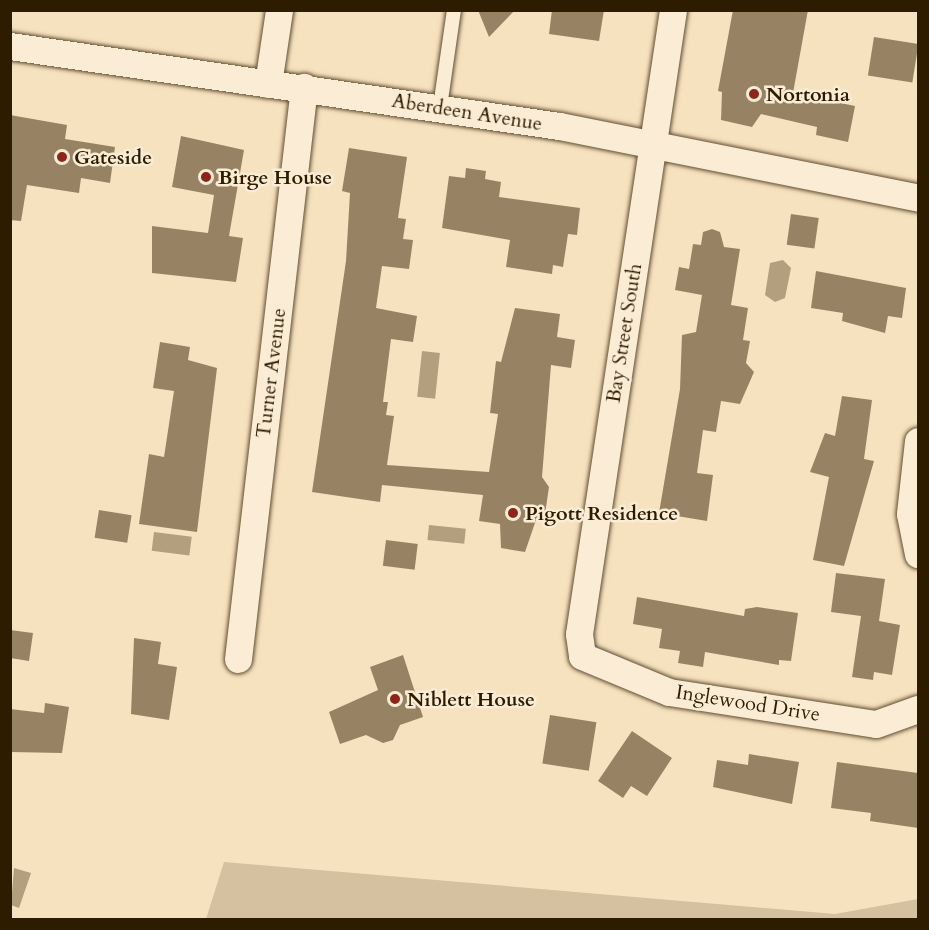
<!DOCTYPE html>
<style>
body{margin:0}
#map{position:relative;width:929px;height:930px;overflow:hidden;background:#f7e2bf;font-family:Cardo,serif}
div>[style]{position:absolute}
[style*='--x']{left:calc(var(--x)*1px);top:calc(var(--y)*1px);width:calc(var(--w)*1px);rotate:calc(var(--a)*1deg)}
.green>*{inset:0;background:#d5c09f}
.water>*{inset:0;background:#b39f7e;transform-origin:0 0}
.building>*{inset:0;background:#978364;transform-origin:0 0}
.roads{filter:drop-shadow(0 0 2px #604e30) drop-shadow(0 0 2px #604e30)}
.lane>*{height:14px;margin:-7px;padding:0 7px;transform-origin:7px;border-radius:7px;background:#faecd5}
.street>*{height:27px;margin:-13.5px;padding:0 13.5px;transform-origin:13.5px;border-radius:13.5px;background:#faecd5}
.dots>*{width:16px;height:16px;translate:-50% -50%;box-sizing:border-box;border:3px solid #faecd5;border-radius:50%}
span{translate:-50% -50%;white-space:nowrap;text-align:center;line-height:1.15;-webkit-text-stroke:5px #faecd5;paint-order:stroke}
.poi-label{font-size:20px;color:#2e1c01;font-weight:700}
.left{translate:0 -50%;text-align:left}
.street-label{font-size:20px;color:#2e1c01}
.frame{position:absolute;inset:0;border:12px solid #2e1c01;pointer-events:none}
</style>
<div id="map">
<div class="green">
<div style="clip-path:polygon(224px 862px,835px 914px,918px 899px,918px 919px,206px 919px)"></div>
</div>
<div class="water">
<div style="clip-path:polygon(783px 260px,791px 268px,785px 298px,775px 302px,765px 295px,770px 263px)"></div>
<div style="left:422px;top:351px;width:18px;height:46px;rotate:6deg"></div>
<div style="left:429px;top:525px;width:37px;height:15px;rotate:6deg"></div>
<div style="left:154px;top:532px;width:38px;height:19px;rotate:7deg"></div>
<div style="clip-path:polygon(14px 868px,31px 873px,19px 908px,11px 905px)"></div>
</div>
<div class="building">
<div style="clip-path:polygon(478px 10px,515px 10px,489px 37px)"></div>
<div style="clip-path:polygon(552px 10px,604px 10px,599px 41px,549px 34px)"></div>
<div style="clip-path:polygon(733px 10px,808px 10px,793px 93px,855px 106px,848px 142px,816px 135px,817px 127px,761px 114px,752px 127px,721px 120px,722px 92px,718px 91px)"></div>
<div style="left:874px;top:37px;width:45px;height:39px;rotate:9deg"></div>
<div style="clip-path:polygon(10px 115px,67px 125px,65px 139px,115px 147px,110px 183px,81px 178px,79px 193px,27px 185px,21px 221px,10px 220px)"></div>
<div style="clip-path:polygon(181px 136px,244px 150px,229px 236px,243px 238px,236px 282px,152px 273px,152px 226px,208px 233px,214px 195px,172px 187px)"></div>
<div style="clip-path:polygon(349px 148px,407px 157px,398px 218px,406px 219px,403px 239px,413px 240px,409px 269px,382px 266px,376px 308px,417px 316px,413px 342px,391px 339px,383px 402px,388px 402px,386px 415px,394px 416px,387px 465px,489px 472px,498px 414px,490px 413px,496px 361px,501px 362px,515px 308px,560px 314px,557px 337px,575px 340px,571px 368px,551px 365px,542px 477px,549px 487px,544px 521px,536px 520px,525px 552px,501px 548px,500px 524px,479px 521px,483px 495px,382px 485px,380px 502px,312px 492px,346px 261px,350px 193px,342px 191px)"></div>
<div style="clip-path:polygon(466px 168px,486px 171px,485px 179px,501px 182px,499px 197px,580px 208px,577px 235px,568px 234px,563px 267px,553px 265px,552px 274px,506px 267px,510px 240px,442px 228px,449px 176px,465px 178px)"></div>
<div style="left:791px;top:214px;width:28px;height:31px;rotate:8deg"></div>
<div style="clip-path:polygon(712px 229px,720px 232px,724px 247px,740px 249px,731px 305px,748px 308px,743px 340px,750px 341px,746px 363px,754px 372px,740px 404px,721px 401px,716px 432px,703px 430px,697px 473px,713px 475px,707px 521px,659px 513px,680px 389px,682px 335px,696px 332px,702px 295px,675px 290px,679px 267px,689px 269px,693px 244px,701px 245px,703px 232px)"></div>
<div style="clip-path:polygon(816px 271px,906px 288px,902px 318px,888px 316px,885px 333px,842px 321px,843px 313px,811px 308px)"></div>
<div style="clip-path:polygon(160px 342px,190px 347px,188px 360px,217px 368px,197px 532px,139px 524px,149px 454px,164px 457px,174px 391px,153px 388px)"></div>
<div style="clip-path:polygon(842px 396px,872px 400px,864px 459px,874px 461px,844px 566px,813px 560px,829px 477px,810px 472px,825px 433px,835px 436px)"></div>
<div style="left:99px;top:510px;width:33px;height:28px;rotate:9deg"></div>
<div style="left:386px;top:540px;width:32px;height:26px;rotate:7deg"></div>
<div style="clip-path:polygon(836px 573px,885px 579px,879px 621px,900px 625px,892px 675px,874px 672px,873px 680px,852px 677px,861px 616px,831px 612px)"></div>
<div style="clip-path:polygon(637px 597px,744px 616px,745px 609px,757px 607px,798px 613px,791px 661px,779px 660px,779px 665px,705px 652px,703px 667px,678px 663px,680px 651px,659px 648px,662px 629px,633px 624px)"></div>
<div style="clip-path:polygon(10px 630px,33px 633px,29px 661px,10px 658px)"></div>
<div style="clip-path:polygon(134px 638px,161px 642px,158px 664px,177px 667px,169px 720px,131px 714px)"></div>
<div style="clip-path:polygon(403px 655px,423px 717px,400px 725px,393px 740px,383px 743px,366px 735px,340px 744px,329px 712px,378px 690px,370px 667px)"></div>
<div style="clip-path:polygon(45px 703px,69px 707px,62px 753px,10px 752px,10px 709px,44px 713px)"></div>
<div style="left:550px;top:715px;width:47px;height:49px;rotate:9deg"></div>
<div style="clip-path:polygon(632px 731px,672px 758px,647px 796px,631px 786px,623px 798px,598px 781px)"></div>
<div style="clip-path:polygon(749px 754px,799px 762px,792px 804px,713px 787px,717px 760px,748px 765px)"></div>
<div style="clip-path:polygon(837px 762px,918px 773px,918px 828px,870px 821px,871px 813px,831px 808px)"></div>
</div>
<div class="roads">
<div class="lane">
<div style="--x:440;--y:107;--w:98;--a:-81.8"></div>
</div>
<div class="street">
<div style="--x:673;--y:10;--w:631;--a:98.57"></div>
<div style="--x:579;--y:634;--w:22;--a:82"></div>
<div style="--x:582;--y:656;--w:94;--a:22.5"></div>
<div style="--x:669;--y:692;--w:209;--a:8.8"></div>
<div style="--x:876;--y:724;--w:45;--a:-19.7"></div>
<div style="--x:10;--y:46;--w:555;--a:8.29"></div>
<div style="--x:559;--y:126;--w:366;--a:11.3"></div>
<div style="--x:268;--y:84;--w:75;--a:-81.5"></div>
<div style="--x:918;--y:441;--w:73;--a:96.3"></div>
<div style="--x:910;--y:514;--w:41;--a:78.7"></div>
<div style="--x:238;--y:659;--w:576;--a:-83.42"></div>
</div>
</div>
<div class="dots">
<div style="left:754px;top:94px;background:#8f2418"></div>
<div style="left:62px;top:157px;background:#8f2418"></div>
<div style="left:206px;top:177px;background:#8f2418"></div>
<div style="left:513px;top:513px;background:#8f2418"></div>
<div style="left:395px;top:699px;background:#8f2418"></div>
</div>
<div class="poi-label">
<span class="left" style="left:766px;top:94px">Nortonia</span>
<span class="left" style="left:74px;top:157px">Gateside</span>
<span class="left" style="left:218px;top:177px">Birge House</span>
<span class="left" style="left:525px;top:513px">Pigott Residence</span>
<span class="left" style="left:407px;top:699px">Niblett House</span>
</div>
<div class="street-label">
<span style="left:467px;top:112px;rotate:9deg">Aberdeen Avenue</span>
<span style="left:624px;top:333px;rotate:-81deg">Bay Street South</span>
<span style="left:271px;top:373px;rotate:-83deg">Turner Avenue</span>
<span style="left:748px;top:703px;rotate:9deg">Inglewood Drive</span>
</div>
<div class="frame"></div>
</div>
